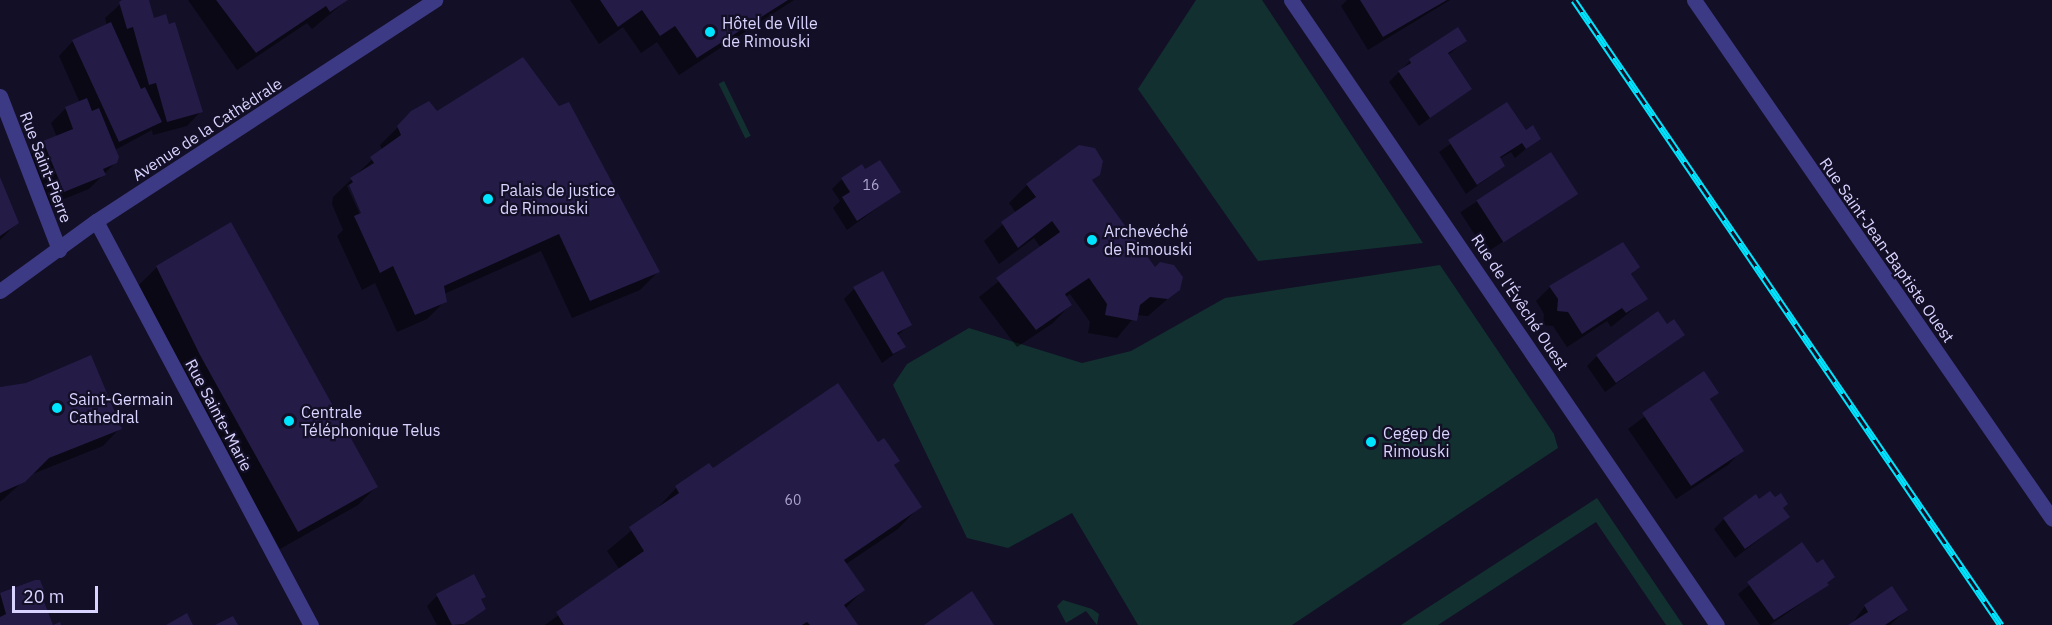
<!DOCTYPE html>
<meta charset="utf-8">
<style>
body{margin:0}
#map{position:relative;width:2052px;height:625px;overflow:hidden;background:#130f26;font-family:"IBM Plex Sans",sans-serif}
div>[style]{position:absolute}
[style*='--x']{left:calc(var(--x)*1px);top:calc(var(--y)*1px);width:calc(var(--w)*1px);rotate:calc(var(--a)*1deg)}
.green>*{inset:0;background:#12302f;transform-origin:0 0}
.shadow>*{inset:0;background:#0007;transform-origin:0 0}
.building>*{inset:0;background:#241b47;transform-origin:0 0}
.minor>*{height:15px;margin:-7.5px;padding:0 7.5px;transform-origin:7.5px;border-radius:7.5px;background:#3d3a85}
.tertiary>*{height:15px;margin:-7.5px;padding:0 7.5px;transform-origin:7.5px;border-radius:7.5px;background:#3d3a85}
.rail>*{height:7px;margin-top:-3.5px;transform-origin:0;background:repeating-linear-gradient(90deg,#130f26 0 14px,#00e5ff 0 28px);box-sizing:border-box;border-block:2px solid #00e5ff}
.dots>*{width:16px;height:16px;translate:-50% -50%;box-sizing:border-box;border:3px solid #130f26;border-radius:50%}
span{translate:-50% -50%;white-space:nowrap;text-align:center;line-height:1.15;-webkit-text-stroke:4.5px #130f26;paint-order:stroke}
.number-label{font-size:14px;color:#aca6d1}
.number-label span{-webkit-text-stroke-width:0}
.poi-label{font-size:16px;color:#d9d4ff}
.left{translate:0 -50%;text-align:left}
.street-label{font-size:16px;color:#d9d4ff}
.scale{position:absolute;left:12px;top:586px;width:86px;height:27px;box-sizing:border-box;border:3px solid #d9d4ff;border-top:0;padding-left:8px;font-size:18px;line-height:21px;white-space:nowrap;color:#d9d4ff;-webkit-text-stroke:4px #130f26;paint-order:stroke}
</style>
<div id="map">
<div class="green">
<div style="clip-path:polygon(1196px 0,1262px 0,1423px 243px,1258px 261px,1138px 89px)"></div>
<div style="left:724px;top:81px;width:61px;height:6px;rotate:64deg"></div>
<div style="clip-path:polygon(1440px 265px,1554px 434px,1558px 448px,1292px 625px,1138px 625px,1072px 513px,1008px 548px,967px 538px,893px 385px,907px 364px,969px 328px,1082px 363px,1131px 351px,1225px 298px)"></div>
<div style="clip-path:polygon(1597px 498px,1683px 625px,1666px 625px,1596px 522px,1438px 625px,1401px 625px)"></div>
<div style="clip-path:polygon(1063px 600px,1092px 609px,1099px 614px,1097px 625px,1086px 611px,1066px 623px,1057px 606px)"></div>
</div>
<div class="shadow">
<div style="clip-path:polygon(125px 0,147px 0,153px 20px,201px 111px,187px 126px,153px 135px,152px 130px,115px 150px,116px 162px,89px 189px,49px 205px,29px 156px,44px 142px,57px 137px,51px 123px,65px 109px,80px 103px,59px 56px,73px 41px,107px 25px,105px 18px)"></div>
<div style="clip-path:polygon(188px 0,347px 0,312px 29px,307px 23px,237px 70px)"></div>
<div style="clip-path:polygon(570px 0,794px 0,679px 75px,657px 42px,641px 53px,623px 27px,599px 44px)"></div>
<div style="clip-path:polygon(1347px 0,1450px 0,1368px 50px,1341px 6px)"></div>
<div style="clip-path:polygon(1457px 29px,1465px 41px,1448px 55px,1470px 89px,1419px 126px,1389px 82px,1410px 61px)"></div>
<div style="clip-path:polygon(1507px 104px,1525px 132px,1539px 138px,1515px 158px,1511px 152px,1499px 159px,1504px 166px,1466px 194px,1439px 152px)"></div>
<div style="clip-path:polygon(evenodd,558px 108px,658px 272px,640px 290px,572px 318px,541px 251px,444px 294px,445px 301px,427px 319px,397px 332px,375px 283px,362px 290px,337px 236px,343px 230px,332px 204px,333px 197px,382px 150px,380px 145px,412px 113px,558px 108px,350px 184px,365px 219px,363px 221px,347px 186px,350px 184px)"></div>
<div style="left:1550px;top:154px;width:48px;height:107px;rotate:57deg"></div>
<div style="clip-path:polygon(865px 171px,899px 192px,847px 230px,833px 208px,840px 201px,832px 189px,842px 179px)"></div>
<div style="clip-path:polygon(1099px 174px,1091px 181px,1154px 269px,1179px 289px,1148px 316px,1136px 315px,1117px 338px,1088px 333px,1090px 322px,1070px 294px,1065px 298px,1070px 305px,1053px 323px,1017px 347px,979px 297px,1041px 248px,1034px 238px,999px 264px,984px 241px,1016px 213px,1009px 203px,1027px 185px)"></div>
<div style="clip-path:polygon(0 180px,17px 223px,0 240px)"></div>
<div style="clip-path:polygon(157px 267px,376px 487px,358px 505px,280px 549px,183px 373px,139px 285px)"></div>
<div style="clip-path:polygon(1638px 267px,1631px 275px,1646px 299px,1611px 327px,1607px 321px,1567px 347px,1553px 326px,1543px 325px,1544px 314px,1536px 301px,1550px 287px)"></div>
<div style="clip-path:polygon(854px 289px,910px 324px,897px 336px,904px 347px,882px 363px,844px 299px)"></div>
<div style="clip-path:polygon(1666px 326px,1683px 335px,1605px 392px,1587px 366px,1597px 356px)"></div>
<div style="clip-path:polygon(1703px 373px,1717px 393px,1709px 401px,1742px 450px,1728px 465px,1676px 499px,1628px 429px)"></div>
<div style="clip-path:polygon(0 388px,120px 428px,103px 446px,30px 475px,0 502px)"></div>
<div style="clip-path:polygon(878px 444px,898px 461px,893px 466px,920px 506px,898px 529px,846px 564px,863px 590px,845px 609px,856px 625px,545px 625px,620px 570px,607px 551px,655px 511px,676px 488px,709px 465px,713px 470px)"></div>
<div style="clip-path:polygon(1759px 501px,1782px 508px,1788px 517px,1735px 558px,1714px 529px,1724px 519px)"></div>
<div style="clip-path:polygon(1801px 544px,1827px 585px,1770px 625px,1760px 625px,1738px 594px)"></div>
<div style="clip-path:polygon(39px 582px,39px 592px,51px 625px,0 625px,0 594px)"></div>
<div style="clip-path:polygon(437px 596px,480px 600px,484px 609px,462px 625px,437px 625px,427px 606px)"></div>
<div style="clip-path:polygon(1865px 606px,1906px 610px,1890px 625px,1851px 625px)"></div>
</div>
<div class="building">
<div style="clip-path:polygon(122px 0,149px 0,154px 18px,166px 14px,169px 24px,175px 22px,203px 112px,167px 122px,156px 83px,149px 85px,133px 27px,127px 29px,119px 2px)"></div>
<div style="clip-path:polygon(216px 0,348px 0,330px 12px,326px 6px,256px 53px)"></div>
<div style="clip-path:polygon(600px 0,788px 0,697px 58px,675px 26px,660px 36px,642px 10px,618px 27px)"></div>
<div style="clip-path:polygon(1360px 0,1447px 0,1383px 37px)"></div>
<div style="clip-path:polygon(111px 22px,141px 89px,145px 87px,162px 122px,119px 142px,72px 40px)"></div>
<div style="clip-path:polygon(1458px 27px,1467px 41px,1448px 53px,1472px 89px,1430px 118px,1398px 71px,1411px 63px,1409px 59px)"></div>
<div style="clip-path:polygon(523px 57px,559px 106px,569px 102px,660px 272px,590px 301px,559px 234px,444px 286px,447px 302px,415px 315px,393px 266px,380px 273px,354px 216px,361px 213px,349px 185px,353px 182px,350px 178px,374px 163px,370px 157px,401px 135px,397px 126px,411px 111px,429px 101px,437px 111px)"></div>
<div style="clip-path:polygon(87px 98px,92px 111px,99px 108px,119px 157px,117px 163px,103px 169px,106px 175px,64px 192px,43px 141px,73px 129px,65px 107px)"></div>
<div style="clip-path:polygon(1507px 102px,1526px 130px,1533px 125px,1541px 139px,1526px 149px,1522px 143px,1500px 157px,1505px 166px,1477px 185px,1448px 140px)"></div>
<div style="clip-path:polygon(1079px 145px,1095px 148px,1103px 161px,1100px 175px,1092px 180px,1155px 267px,1160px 262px,1174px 265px,1183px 277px,1180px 290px,1168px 299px,1150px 297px,1140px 305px,1137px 321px,1105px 315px,1107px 304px,1089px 278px,1065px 294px,1072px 305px,1036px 330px,996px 278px,1060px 232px,1052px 221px,1018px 248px,1001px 222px,1036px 197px,1026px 184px)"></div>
<div style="left:1551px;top:152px;width:50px;height:89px;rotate:57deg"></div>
<div style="clip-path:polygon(880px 160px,901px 192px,857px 221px,842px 197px,850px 192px,841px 178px,862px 164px,865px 169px)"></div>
<div style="clip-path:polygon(0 177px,19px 223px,0 236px)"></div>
<div style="clip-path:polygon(231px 222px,378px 487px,298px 532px,200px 355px,156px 266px)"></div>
<div style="clip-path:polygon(1623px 242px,1640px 267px,1631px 274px,1648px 299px,1626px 313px,1622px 308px,1582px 334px,1568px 312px,1557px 311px,1558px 299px,1549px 286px)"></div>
<div style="clip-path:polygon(883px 271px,912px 325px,897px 333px,906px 347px,893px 354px,853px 287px)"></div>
<div style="clip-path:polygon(1658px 311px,1667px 324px,1674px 319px,1685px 335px,1616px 383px,1596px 355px)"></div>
<div style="clip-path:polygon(91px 355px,122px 429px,49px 458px,25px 482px,0 493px,0 387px,26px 383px)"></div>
<div style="clip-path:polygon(1704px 371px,1719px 393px,1710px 399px,1744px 451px,1691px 486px,1642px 413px)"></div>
<div style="clip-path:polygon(838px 383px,878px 442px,884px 438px,900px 461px,894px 465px,922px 507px,844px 560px,865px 590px,844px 605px,858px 625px,810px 625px,807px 622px,802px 625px,564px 625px,556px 612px,644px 551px,629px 527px,679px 493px,675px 486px,709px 463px,713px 468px)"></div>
<div style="clip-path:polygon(1770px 491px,1775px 497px,1781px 493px,1788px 504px,1783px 508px,1790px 517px,1745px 549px,1723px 518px,1756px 494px,1759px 499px)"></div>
<div style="clip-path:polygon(1802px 542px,1817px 563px,1823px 559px,1835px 577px,1827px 583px,1829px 585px,1774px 620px,1747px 582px)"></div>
<div style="clip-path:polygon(474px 574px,486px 597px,481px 599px,486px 609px,464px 624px,452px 625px,436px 594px)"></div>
<div style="clip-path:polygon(35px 580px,40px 580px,44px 590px,40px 591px,53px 625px,60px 622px,61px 625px,0 625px,0 617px,6px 614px,0 593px)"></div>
<div style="clip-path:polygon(1892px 586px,1908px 610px,1885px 625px,1848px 625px,1868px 612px,1864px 605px)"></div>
<div style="clip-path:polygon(972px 591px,994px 625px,924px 625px)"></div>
<div style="clip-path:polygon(187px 613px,193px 625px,166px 625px)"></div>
<div style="clip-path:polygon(233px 616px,238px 625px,215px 625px)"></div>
</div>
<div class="minor">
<div style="--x:0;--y:96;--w:165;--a:69"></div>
<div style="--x:96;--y:221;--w:458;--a:62"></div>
</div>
<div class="tertiary">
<div style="--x:1291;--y:0;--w:756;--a:55.72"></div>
<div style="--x:1694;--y:0;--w:630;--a:55.4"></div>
<div style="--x:0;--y:291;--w:119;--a:-36.1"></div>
<div style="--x:96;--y:221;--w:405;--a:-33.1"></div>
</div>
<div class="rail">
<div style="--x:1574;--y:0;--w:757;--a:55.66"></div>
</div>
<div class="dots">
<div style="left:710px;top:32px;background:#00e5ff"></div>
<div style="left:488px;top:199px;background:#00e5ff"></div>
<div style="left:1092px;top:240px;background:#00e5ff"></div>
<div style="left:57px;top:408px;background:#00e5ff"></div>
<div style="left:289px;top:421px;background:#00e5ff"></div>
<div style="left:1371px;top:442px;background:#00e5ff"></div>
</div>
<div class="number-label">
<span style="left:871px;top:185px">16</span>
<span style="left:793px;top:500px">60</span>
</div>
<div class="poi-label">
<span class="left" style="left:722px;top:32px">Hôtel de Ville<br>de Rimouski</span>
<span class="left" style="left:500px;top:199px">Palais de justice<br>de Rimouski</span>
<span class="left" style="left:1104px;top:240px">Archevéché<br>de Rimouski</span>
<span class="left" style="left:69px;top:408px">Saint-Germain<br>Cathedral</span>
<span class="left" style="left:301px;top:421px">Centrale<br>Téléphonique Telus</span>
<span class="left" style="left:1383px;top:442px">Cegep de<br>Rimouski</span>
</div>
<div class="street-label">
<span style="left:207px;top:129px;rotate:-33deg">Avenue de la Cathédrale</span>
<span style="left:46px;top:167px;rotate:69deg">Rue Saint-Pierre</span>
<span style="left:1887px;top:250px;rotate:55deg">Rue Saint-Jean-Baptiste Ouest</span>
<span style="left:1520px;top:302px;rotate:56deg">Rue de l'Évêché Ouest</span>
<span style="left:219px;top:415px;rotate:62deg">Rue Sainte-Marie</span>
</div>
<div class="scale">20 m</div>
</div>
